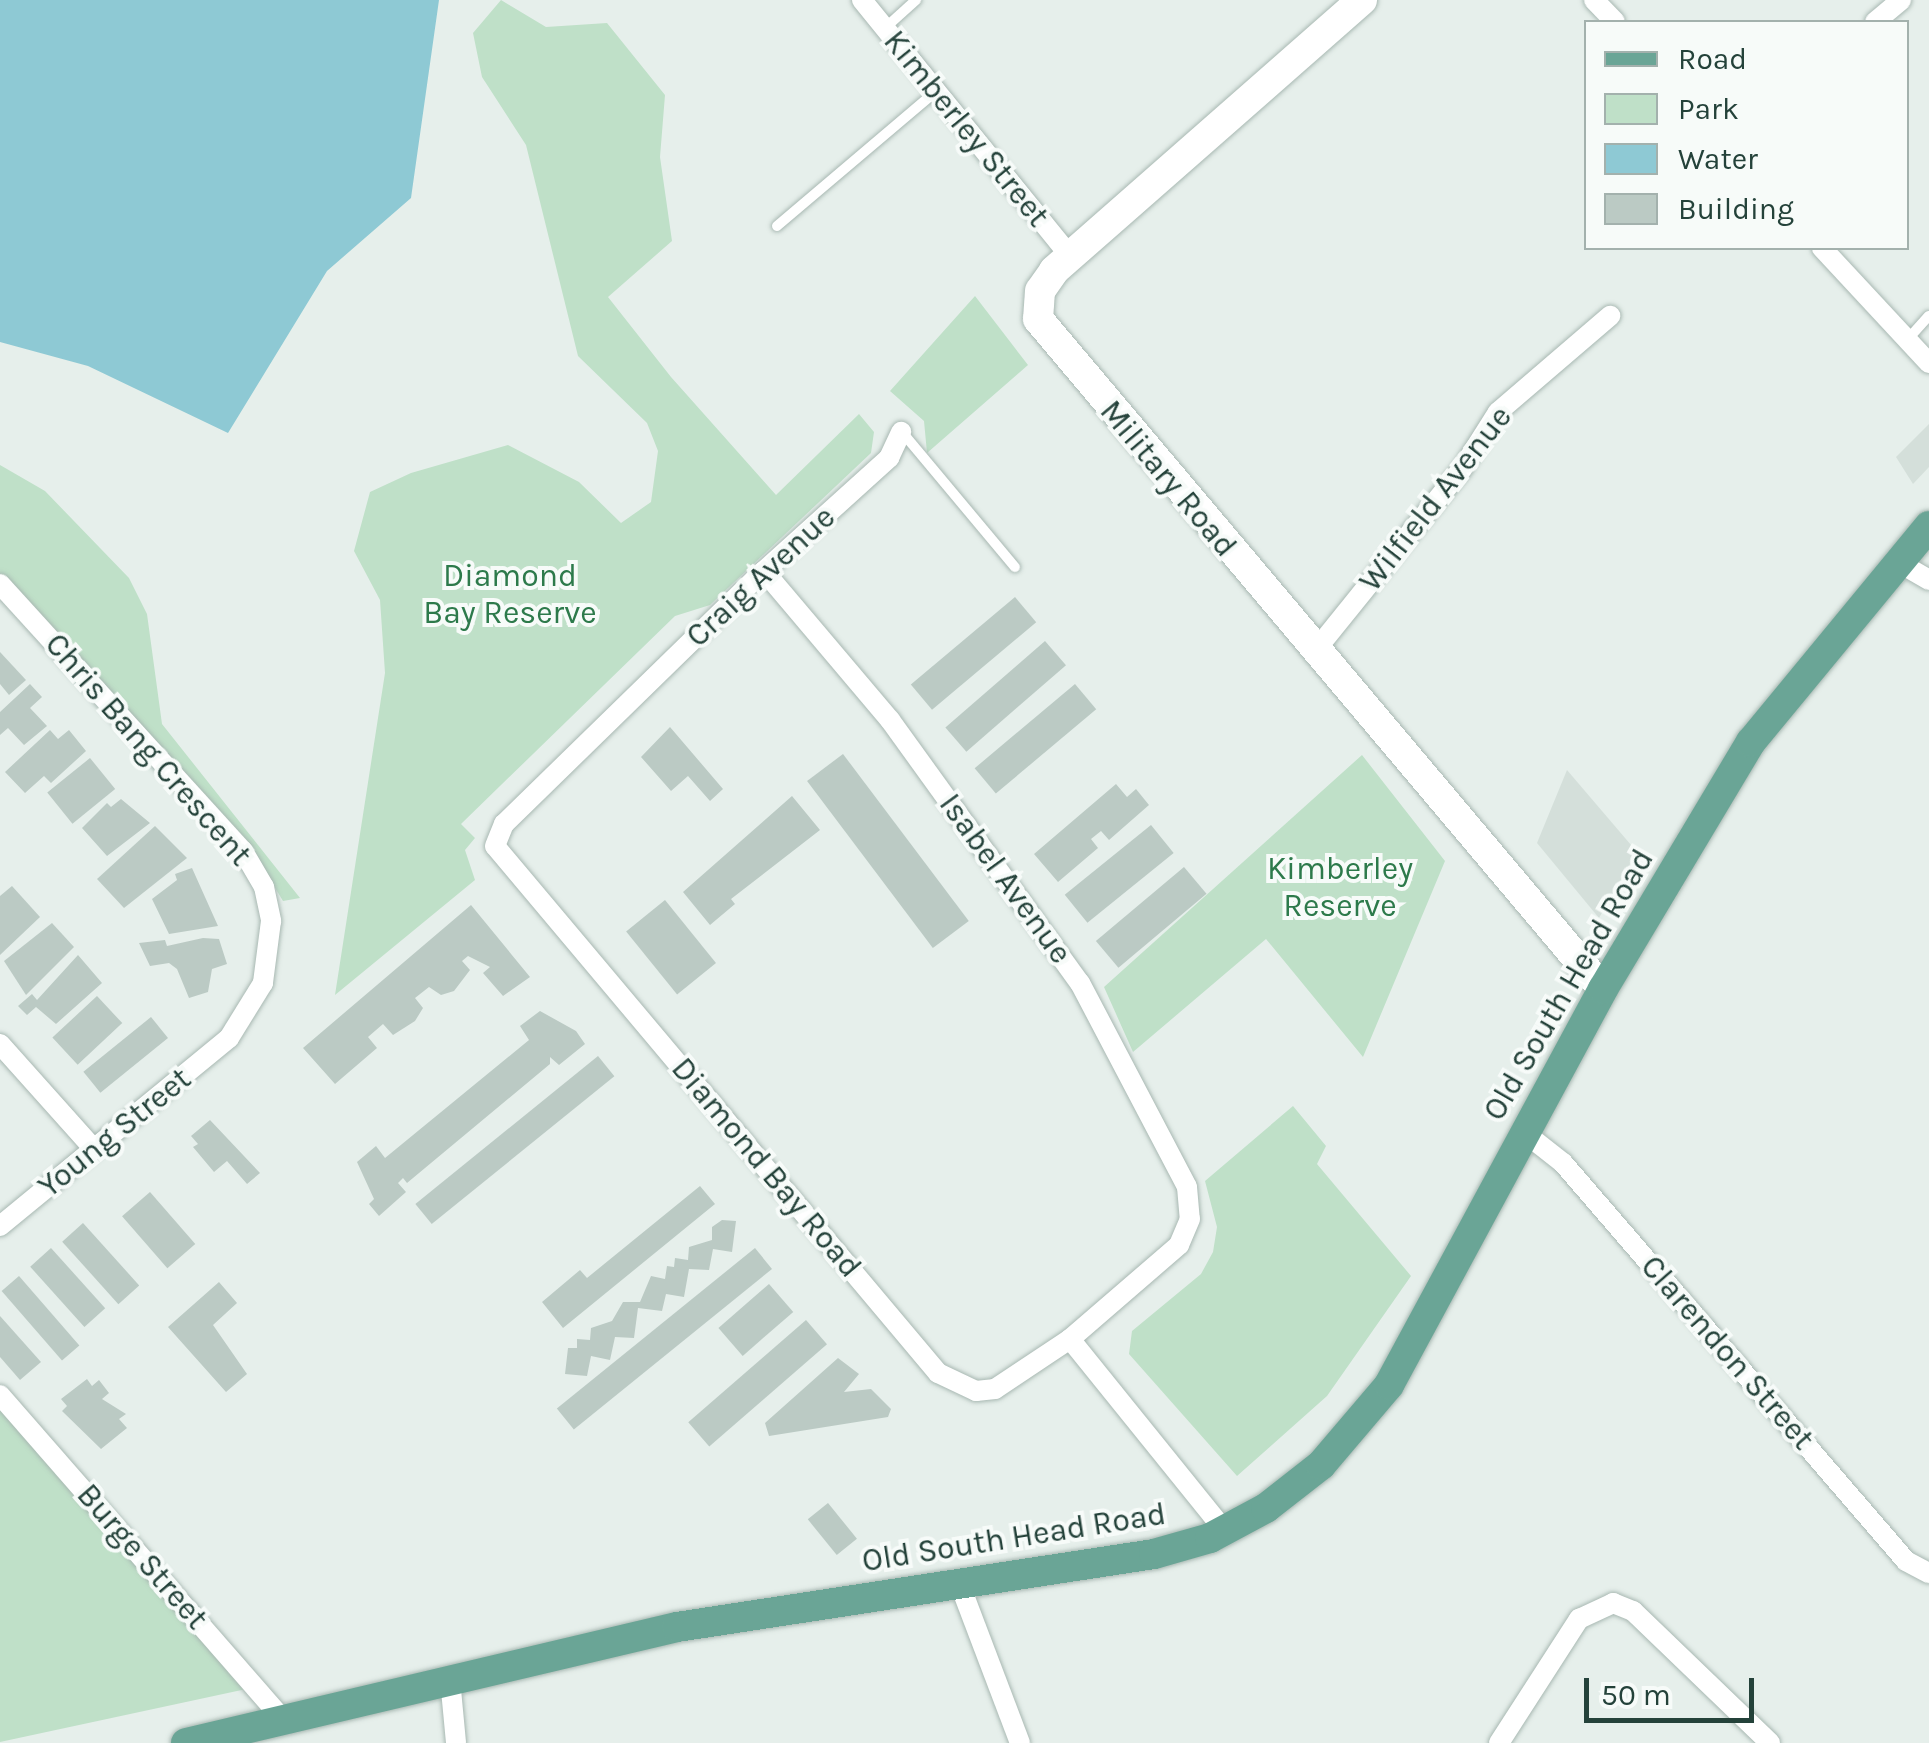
<!DOCTYPE html>
<style>
body{margin:0}
#map{position:relative;width:1929px;height:1743px;overflow:hidden;background:#e6efeb;font-family:Karla,sans-serif}
div>[style]{position:absolute}
[style*='--x']{left:calc(var(--x)*1px);top:calc(var(--y)*1px);width:calc(var(--w)*1px);rotate:calc(var(--a)*1deg)}
.built>*{inset:0;background:#d4dfda}
.green>*{inset:0;background:#bfe0c8}
.water>*{inset:0;background:#8ec9d4}
.building>*{inset:0;background:#bbcac4;transform-origin:0 0}
.roads{filter:drop-shadow(0 0 2px #a8b8b2) drop-shadow(0 0 2px #a8b8b2)}
.lane>*{height:10px;margin:-5px;padding:0 5px;transform-origin:5px;border-radius:5px;background:#fff}
.street>*{height:20px;margin:-10px;padding:0 10px;transform-origin:10px;border-radius:10px;background:#fff}
.secondary>*{height:30px;margin:-15px;padding:0 15px;transform-origin:15px;border-radius:15px;background:#fff}
.primary>*{height:30px;margin:-15px;padding:0 15px;transform-origin:15px;border-radius:15px;background:#6aa596}
span{translate:-50% -50%;white-space:nowrap;text-align:center;line-height:1.15;-webkit-text-stroke:8px #f7fbf9;paint-order:stroke}
.street-label{font-size:32px;color:#24423a}
.park-label{font-size:32px;color:#2d7a4b}
.legend{position:absolute;left:1584px;top:20px;width:325px;height:230px;box-sizing:border-box;background:#f7fbf9;border:2px solid #a3b1ad;margin:0;padding:12px 18px;list-style:none;font-size:30px;color:#24423a}
.legend li{display:flex;align-items:center;gap:20px;height:50px}
.legend b{width:50px;border:2px solid #a3b1ad}
.scale{position:absolute;left:1584px;top:1678px;width:170px;height:45px;box-sizing:border-box;border:5px solid #24423a;border-top:0;padding-left:12px;font-size:30px;line-height:35px;white-space:nowrap;color:#24423a;-webkit-text-stroke:8px #f7fbf9;paint-order:stroke}
</style>
<div id="map">
<div class="built">
<div style="clip-path:polygon(1929px 424px,1929px 467px,1913px 484px,1896px 457px)"></div>
<div style="clip-path:polygon(1567px 770px,1637px 852px,1599px 918px,1537px 843px)"></div>
</div>
<div class="green">
<div style="clip-path:polygon(501px 0,546px 27px,607px 23px,665px 95px,660px 157px,672px 241px,608px 297px,671px 377px,776px 495px,859px 414px,874px 432px,871px 453px,710px 605px,675px 616px,461px 824px,475px 838px,465px 850px,475px 880px,335px 995px,385px 673px,380px 600px,354px 551px,370px 492px,411px 473px,508px 445px,579px 482px,621px 523px,651px 502px,658px 451px,647px 423px,578px 356px,526px 145px,482px 77px,473px 33px)"></div>
<div style="clip-path:polygon(975px 296px,1028px 365px,927px 453px,924px 421px,890px 391px)"></div>
<div style="clip-path:polygon(0 465px,45px 491px,129px 578px,147px 614px,162px 724px,300px 898px,283px 901px,268px 876px,0 583px)"></div>
<div style="clip-path:polygon(1362px 755px,1445px 861px,1363px 1057px,1266px 939px,1133px 1052px,1104px 987px)"></div>
<div style="clip-path:polygon(1293px 1106px,1326px 1146px,1317px 1164px,1411px 1276px,1327px 1396px,1237px 1476px,1129px 1354px,1132px 1331px,1201px 1274px,1213px 1252px,1217px 1227px,1205px 1181px)"></div>
<div style="clip-path:polygon(0 1404px,251px 1688px,0 1742px)"></div>
</div>
<div class="water">
<div style="clip-path:polygon(0 0,439px 0,411px 198px,327px 271px,228px 433px,88px 366px,0 342px)"></div>
</div>
<div class="building">
<div style="left:1015px;top:597px;width:33px;height:136px;rotate:50deg"></div>
<div style="left:1045px;top:641px;width:32px;height:132px;rotate:49deg"></div>
<div style="clip-path:polygon(0 652px,26px 680px,9px 695px,0 684px)"></div>
<div style="clip-path:polygon(30px 684px,42px 697px,30px 708px,47px 726px,24px 745px,8px 728px,0 735px,0 712px)"></div>
<div style="left:1075px;top:684px;width:33px;height:131px;rotate:50deg"></div>
<div style="clip-path:polygon(670px 727px,723px 789px,710px 801px,688px 776px,671px 791px,641px 757px)"></div>
<div style="clip-path:polygon(50px 730px,58px 739px,69px 730px,86px 751px,51px 783px,44px 776px,25px 793px,5px 772px)"></div>
<div style="left:843px;top:754px;width:209px;height:45px;rotate:53deg"></div>
<div style="left:90px;top:758px;width:40px;height:55px;rotate:51deg"></div>
<div style="clip-path:polygon(1116px 784px,1127px 797px,1136px 789px,1149px 805px,1109px 840px,1101px 831px,1091px 839px,1098px 848px,1058px 882px,1034px 854px)"></div>
<div style="clip-path:polygon(792px 796px,820px 830px,731px 899px,735px 904px,710px 925px,683px 892px)"></div>
<div style="clip-path:polygon(121px 799px,150px 823px,107px 856px,82px 828px,107px 803px,111px 807px)"></div>
<div style="left:1151px;top:825px;width:36px;height:111px;rotate:51deg"></div>
<div style="clip-path:polygon(155px 826px,187px 858px,124px 908px,97px 879px)"></div>
<div style="left:1184px;top:867px;width:35px;height:115px;rotate:50deg"></div>
<div style="clip-path:polygon(192px 868px,218px 926px,169px 934px,152px 899px,177px 880px,175px 874px)"></div>
<div style="clip-path:polygon(12px 886px,40px 917px,0 955px,0 896px)"></div>
<div style="left:665px;top:900px;width:81px;height:50px;rotate:51deg"></div>
<div style="clip-path:polygon(471px 905px,530px 977px,503px 996px,483px 973px,490px 967px,468px 956px,462px 961px,470px 970px,454px 991px,441px 995px,429px 987px,415px 998px,423px 1008px,415px 1021px,393px 1035px,383px 1024px,368px 1037px,377px 1048px,335px 1084px,303px 1048px)"></div>
<div style="clip-path:polygon(52px 923px,74px 947px,26px 995px,4px 961px)"></div>
<div style="clip-path:polygon(203px 938px,219px 939px,227px 964px,212px 969px,208px 992px,189px 998px,177px 969px,169px 963px,150px 966px,139px 943px,165px 940px,167px 946px)"></div>
<div style="clip-path:polygon(78px 955px,102px 983px,56px 1024px,36px 1007px,27px 1015px,18px 1006px,32px 994px,37px 1000px)"></div>
<div style="left:97px;top:996px;width:37px;height:61px;rotate:47deg"></div>
<div style="clip-path:polygon(540px 1011px,576px 1031px,585px 1044px,559px 1065px,550px 1057px,550px 1064px,407px 1183px,403px 1178px,398px 1183px,406px 1192px,379px 1216px,369px 1204px,374px 1199px,357px 1162px,376px 1146px,385px 1158px,529px 1040px,520px 1026px)"></div>
<div style="left:151px;top:1017px;width:27px;height:87px;rotate:51deg"></div>
<div style="left:598px;top:1056px;width:26px;height:235px;rotate:51deg"></div>
<div style="clip-path:polygon(210px 1120px,260px 1173px,247px 1184px,227px 1161px,214px 1172px,193px 1147px,198px 1144px,191px 1136px)"></div>
<div style="clip-path:polygon(700px 1186px,715px 1204px,563px 1328px,542px 1302px,580px 1270px,587px 1278px)"></div>
<div style="left:150px;top:1192px;width:69px;height:37px;rotate:49deg"></div>
<div style="clip-path:polygon(722px 1220px,736px 1221px,732px 1252px,713px 1249px,709px 1270px,689px 1269px,684px 1297px,666px 1294px,662px 1311px,638px 1308px,634px 1338px,615px 1337px,610px 1360px,591px 1356px,587px 1376px,565px 1374px,568px 1348px,577px 1348px,577px 1339px,590px 1340px,591px 1328px,612px 1321px,623px 1302px,640px 1302px,651px 1276px,665px 1279px,667px 1266px,674px 1267px,675px 1258px,688px 1260px,689px 1247px,712px 1240px,712px 1227px)"></div>
<div style="left:83px;top:1223px;width:84px;height:28px;rotate:48deg"></div>
<div style="left:51px;top:1248px;width:81px;height:28px;rotate:48deg"></div>
<div style="left:755px;top:1248px;width:27px;height:255px;rotate:51deg"></div>
<div style="left:19px;top:1276px;width:92px;height:23px;rotate:49deg"></div>
<div style="clip-path:polygon(219px 1282px,237px 1303px,213px 1325px,247px 1374px,226px 1392px,168px 1327px)"></div>
<div style="left:769px;top:1284px;width:37px;height:67px;rotate:49deg"></div>
<div style="clip-path:polygon(0 1316px,41px 1362px,20px 1380px,0 1357px)"></div>
<div style="left:806px;top:1320px;width:32px;height:156px;rotate:49deg"></div>
<div style="clip-path:polygon(838px 1358px,859px 1374px,844px 1392px,871px 1389px,891px 1409px,888px 1417px,769px 1436px,765px 1423px)"></div>
<div style="clip-path:polygon(87px 1379px,92px 1386px,99px 1380px,109px 1393px,102px 1399px,126px 1414px,119px 1419px,127px 1428px,101px 1449px,62px 1411px,67px 1406px,61px 1399px)"></div>
<div style="left:828px;top:1503px;width:46px;height:26px;rotate:51deg"></div>
</div>
<div class="roads">
<div class="lane">
<div style="--x:885;--y:28;--w:42;--a:-42.1"></div>
<div style="--x:777;--y:226;--w:209;--a:-40.3"></div>
<div style="--x:1908;--y:339;--w:31;--a:-48"></div>
<div style="--x:902;--y:432;--w:176;--a:50.1"></div>
</div>
<div class="street">
<div style="--x:862;--y:0;--w:331;--a:50.9"></div>
<div style="--x:1594;--y:0;--w:30;--a:46"></div>
<div style="--x:1875;--y:22;--w:34;--a:-40"></div>
<div style="--x:1822;--y:248;--w:157;--a:47.1"></div>
<div style="--x:1898;--y:562;--w:36;--a:30"></div>
<div style="--x:764;--y:571;--w:195;--a:49.8"></div>
<div style="--x:890;--y:720;--w:324;--a:54.2"></div>
<div style="--x:1080;--y:983;--w:230;--a:62.3"></div>
<div style="--x:1187;--y:1187;--w:32;--a:85"></div>
<div style="--x:1190;--y:1219;--w:28;--a:113"></div>
<div style="--x:1179;--y:1245;--w:144;--a:139.2"></div>
<div style="--x:1070;--y:1339;--w:90;--a:146.3"></div>
<div style="--x:995;--y:1389;--w:19;--a:174"></div>
<div style="--x:976;--y:1391;--w:42;--a:-154.7"></div>
<div style="--x:938;--y:1373;--w:688;--a:-130.05"></div>
<div style="--x:495;--y:846;--w:24;--a:-68"></div>
<div style="--x:504;--y:824;--w:351;--a:-44.3"></div>
<div style="--x:755;--y:579;--w:12;--a:-42"></div>
<div style="--x:764;--y:571;--w:169;--a:-42.1"></div>
<div style="--x:889;--y:458;--w:29;--a:-65"></div>
<div style="--x:0;--y:584;--w:361;--a:47.7"></div>
<div style="--x:243;--y:851;--w:42;--a:59.7"></div>
<div style="--x:264;--y:887;--w:35;--a:78"></div>
<div style="--x:271;--y:921;--w:63;--a:97.4"></div>
<div style="--x:263;--y:983;--w:65;--a:121.7"></div>
<div style="--x:229;--y:1038;--w:296;--a:140.6"></div>
<div style="--x:1315;--y:651;--w:234;--a:-51.1"></div>
<div style="--x:1462;--y:469;--w:67;--a:-57.7"></div>
<div style="--x:1498;--y:412;--w:148;--a:-40.6"></div>
<div style="--x:0;--y:1044;--w:141;--a:48.2"></div>
<div style="--x:1525;--y:1133;--w:48;--a:38.3"></div>
<div style="--x:1563;--y:1163;--w:525;--a:49.24"></div>
<div style="--x:1906;--y:1561;--w:26;--a:28"></div>
<div style="--x:1070;--y:1339;--w:247;--a:51.1"></div>
<div style="--x:0;--y:1395;--w:430;--a:48.9"></div>
<div style="--x:960;--y:1585;--w:169;--a:69.2"></div>
<div style="--x:450;--y:1679;--w:64;--a:84.6"></div>
<div style="--x:1499;--y:1743;--w:148;--a:-57.2"></div>
<div style="--x:1579;--y:1619;--w:38;--a:-25"></div>
<div style="--x:1613;--y:1603;--w:22;--a:22"></div>
<div style="--x:1633;--y:1611;--w:190;--a:43.9"></div>
</div>
<div class="secondary">
<div style="--x:1362;--y:0;--w:410;--a:138.7"></div>
<div style="--x:1054;--y:271;--w:24;--a:125"></div>
<div style="--x:1040;--y:291;--w:28;--a:94"></div>
<div style="--x:1038;--y:319;--w:876;--a:49.86"></div>
</div>
<div class="primary">
<div style="--x:186;--y:1743;--w:505;--a:-13.29"></div>
<div style="--x:677;--y:1627;--w:483;--a:-8.7"></div>
<div style="--x:1154;--y:1554;--w:58;--a:-15.9"></div>
<div style="--x:1210;--y:1538;--w:64;--a:-28.2"></div>
<div style="--x:1266;--y:1508;--w:70;--a:-38"></div>
<div style="--x:1321;--y:1465;--w:105;--a:-49.6"></div>
<div style="--x:1389;--y:1385;--w:450;--a:-61.6"></div>
<div style="--x:1603;--y:989;--w:288;--a:-59.1"></div>
<div style="--x:1751;--y:742;--w:280;--a:-50.5"></div>
</div>
</div>
<div class="street-label">
<span style="left:966px;top:129px;rotate:51deg">Kimberley Street</span>
<span style="left:1168px;top:479px;rotate:50deg">Military Road</span>
<span style="left:1436px;top:499px;rotate:-52deg">Wilfield Avenue</span>
<span style="left:761px;top:577px;rotate:-43deg">Craig Avenue</span>
<span style="left:148px;top:750px;rotate:49deg">Chris Bang Crescent</span>
<span style="left:1005px;top:879px;rotate:54deg">Isabel Avenue</span>
<span style="left:1569px;top:985px;rotate:-60deg">Old South Head Road</span>
<span style="left:115px;top:1133px;rotate:-39deg">Young Street</span>
<span style="left:766px;top:1168px;rotate:50deg">Diamond Bay Road</span>
<span style="left:1727px;top:1353px;rotate:49deg">Clarendon Street</span>
<span style="left:1014px;top:1538px;rotate:-9deg">Old South Head Road</span>
<span style="left:142px;top:1557px;rotate:49deg">Burge Street</span>
</div>
<div class="park-label">
<span style="left:510px;top:595px">Diamond<br>Bay Reserve</span>
<span style="left:1340px;top:888px">Kimberley<br>Reserve</span>
</div>
<ul class="legend">
<li><b style="height:12px;background:#6aa596"></b>Road</li>
<li><b style="height:28px;background:#bfe0c8"></b>Park</li>
<li><b style="height:28px;background:#8ec9d4"></b>Water</li>
<li><b style="height:28px;background:#bbcac4"></b>Building</li>
</ul>
<div class="scale">50 m</div>
</div>
